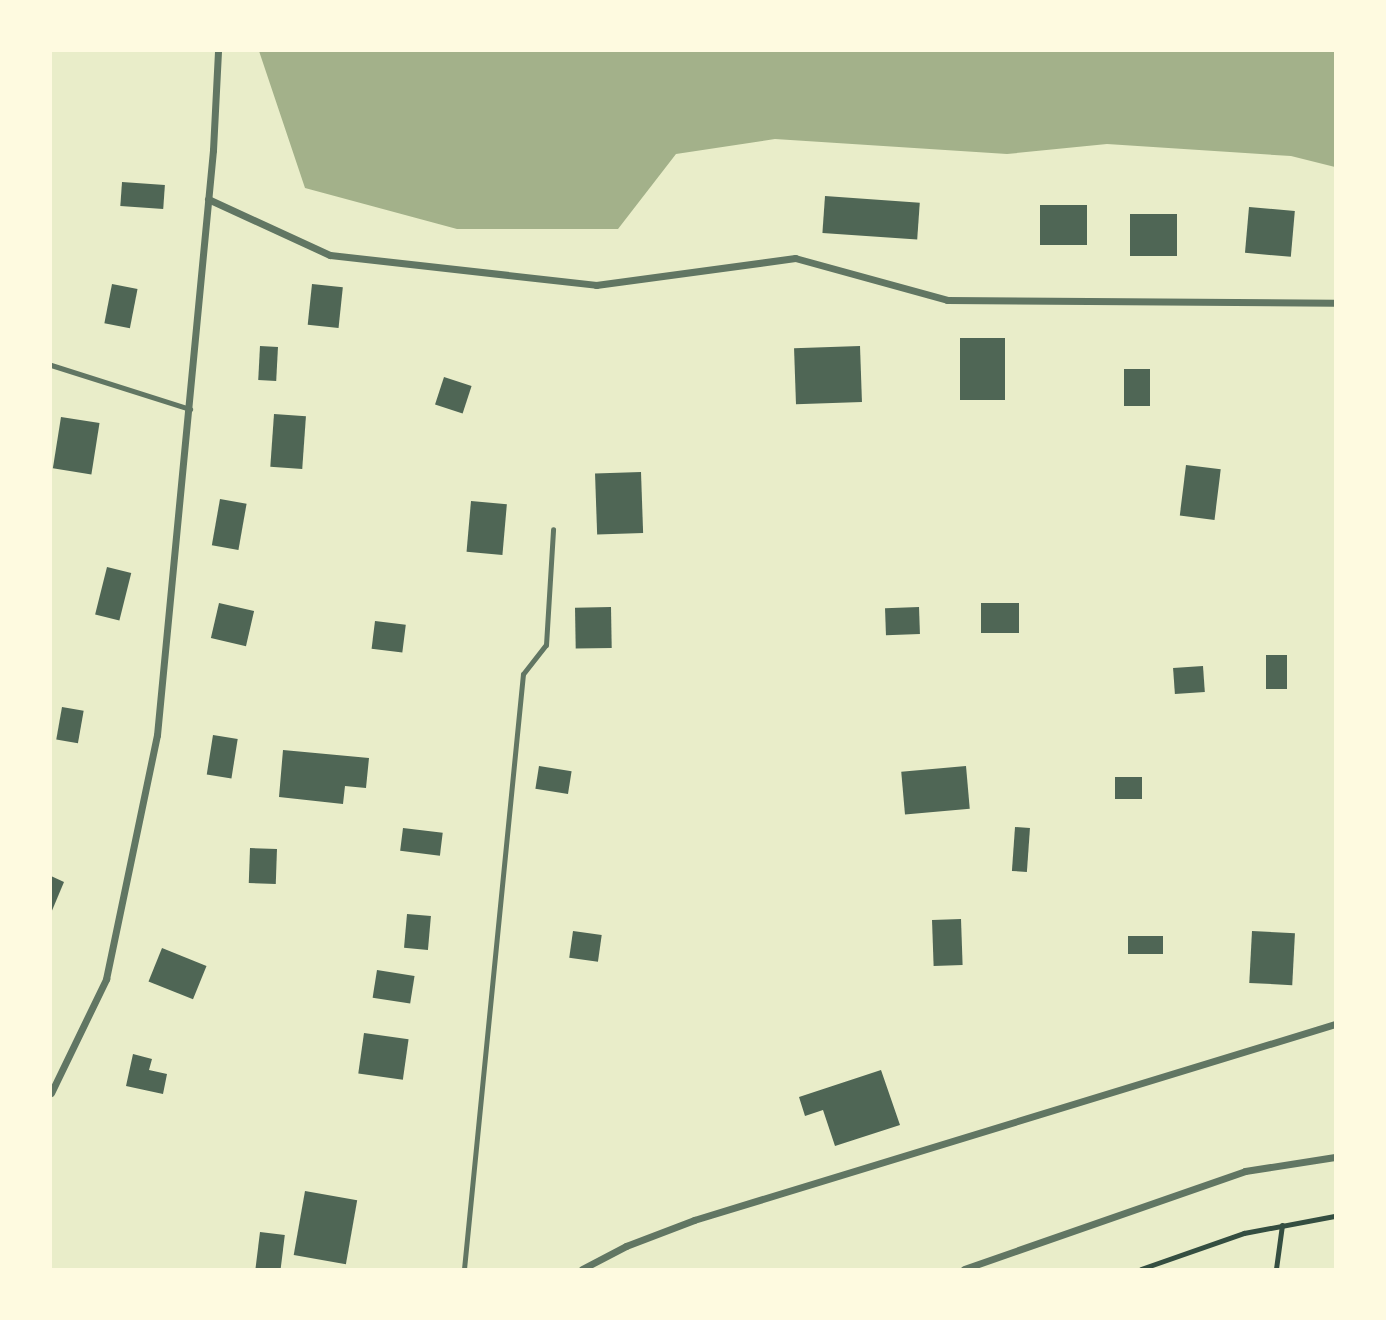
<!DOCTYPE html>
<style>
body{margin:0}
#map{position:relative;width:1386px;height:1320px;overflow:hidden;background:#e9edc9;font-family:"Fira Sans",sans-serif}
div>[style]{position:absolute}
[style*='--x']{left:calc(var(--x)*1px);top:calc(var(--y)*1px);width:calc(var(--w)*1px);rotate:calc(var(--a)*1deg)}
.water>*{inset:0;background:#a3b18a}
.building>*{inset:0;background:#4f6655;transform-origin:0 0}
.path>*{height:4.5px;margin:-2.25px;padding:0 2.25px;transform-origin:2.25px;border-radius:2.25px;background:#344e41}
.service>*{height:5px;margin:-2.5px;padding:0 2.5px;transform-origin:2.5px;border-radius:2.5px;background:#617663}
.minor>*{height:7px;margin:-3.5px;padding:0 3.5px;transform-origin:3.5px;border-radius:3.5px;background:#617663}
span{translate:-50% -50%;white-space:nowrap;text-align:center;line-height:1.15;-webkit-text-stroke:6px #fefae0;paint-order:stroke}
.frame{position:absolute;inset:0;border:52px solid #fefae0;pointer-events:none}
</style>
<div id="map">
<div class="water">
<div style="clip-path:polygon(259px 51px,1335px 51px,1335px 167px,1291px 156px,1107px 144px,1007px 154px,775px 139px,676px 154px,618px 229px,457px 229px,305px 188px)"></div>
</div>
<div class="building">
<div style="left:122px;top:182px;width:43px;height:24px;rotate:4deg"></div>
<div style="left:825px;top:196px;width:95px;height:37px;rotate:4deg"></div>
<div style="left:1087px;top:205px;width:40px;height:47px;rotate:90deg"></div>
<div style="left:1249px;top:207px;width:46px;height:46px;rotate:5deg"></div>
<div style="left:1130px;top:214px;width:47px;height:42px"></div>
<div style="left:112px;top:284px;width:26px;height:40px;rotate:11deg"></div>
<div style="left:312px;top:284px;width:31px;height:41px;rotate:6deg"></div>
<div style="left:960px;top:338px;width:45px;height:62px"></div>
<div style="left:260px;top:346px;width:18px;height:34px;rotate:3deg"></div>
<div style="left:860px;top:346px;width:56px;height:66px;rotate:88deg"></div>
<div style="left:1124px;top:369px;width:26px;height:37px"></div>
<div style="left:444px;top:377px;width:29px;height:29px;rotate:18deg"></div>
<div style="left:274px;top:414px;width:32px;height:53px;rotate:4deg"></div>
<div style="left:61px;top:417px;width:39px;height:52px;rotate:9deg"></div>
<div style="left:1186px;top:465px;width:35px;height:51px;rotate:7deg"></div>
<div style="left:641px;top:472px;width:61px;height:46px;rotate:88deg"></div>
<div style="left:220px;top:499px;width:27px;height:47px;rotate:10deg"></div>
<div style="left:471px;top:501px;width:36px;height:51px;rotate:5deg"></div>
<div style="left:107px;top:567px;width:25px;height:49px;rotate:14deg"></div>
<div style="left:219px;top:603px;width:36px;height:36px;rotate:13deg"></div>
<div style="left:981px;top:603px;width:38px;height:30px"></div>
<div style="left:611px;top:607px;width:41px;height:36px;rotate:89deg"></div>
<div style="left:919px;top:607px;width:27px;height:34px;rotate:88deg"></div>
<div style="left:375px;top:621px;width:31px;height:28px;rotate:7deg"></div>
<div style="left:1266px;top:655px;width:21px;height:34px"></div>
<div style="left:1203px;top:666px;width:26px;height:30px;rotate:86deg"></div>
<div style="left:62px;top:707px;width:22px;height:33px;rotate:10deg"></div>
<div style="left:213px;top:735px;width:25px;height:40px;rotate:9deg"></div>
<div style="clip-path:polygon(283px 750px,369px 758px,366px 788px,345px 786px,343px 804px,279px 797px)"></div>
<div style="left:539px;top:766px;width:33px;height:23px;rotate:9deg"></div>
<div style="left:966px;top:766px;width:43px;height:65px;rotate:85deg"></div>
<div style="left:1115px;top:777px;width:27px;height:22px"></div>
<div style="left:1015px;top:827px;width:15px;height:44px;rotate:4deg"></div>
<div style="left:403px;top:828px;width:40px;height:23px;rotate:7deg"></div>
<div style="left:250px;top:848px;width:27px;height:35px;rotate:2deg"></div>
<div style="clip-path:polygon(51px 876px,64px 882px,51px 913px)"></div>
<div style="left:407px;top:914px;width:24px;height:34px;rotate:5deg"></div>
<div style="left:961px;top:919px;width:46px;height:29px;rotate:88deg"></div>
<div style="left:573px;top:931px;width:29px;height:27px;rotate:8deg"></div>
<div style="left:1252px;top:931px;width:43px;height:52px;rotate:3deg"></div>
<div style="left:1163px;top:936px;width:18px;height:35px;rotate:90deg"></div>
<div style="left:162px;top:948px;width:48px;height:36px;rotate:22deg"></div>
<div style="left:377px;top:970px;width:38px;height:28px;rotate:9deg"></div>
<div style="left:364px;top:1033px;width:45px;height:41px;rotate:8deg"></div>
<div style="clip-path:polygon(133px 1054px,152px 1059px,149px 1070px,167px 1074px,163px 1094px,126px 1086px)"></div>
<div style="clip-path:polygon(881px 1070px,900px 1125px,835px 1146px,823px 1110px,805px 1116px,799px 1097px)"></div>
<div style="left:305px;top:1191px;width:53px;height:65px;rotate:10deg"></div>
<div style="left:260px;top:1232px;width:25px;height:37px;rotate:7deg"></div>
</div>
<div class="path">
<div style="--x:1141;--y:1269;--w:109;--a:-19.3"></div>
<div style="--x:1244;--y:1233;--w:93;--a:-10.6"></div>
<div style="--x:1276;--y:1269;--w:44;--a:-82.2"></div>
</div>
<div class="service">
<div style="--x:51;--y:365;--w:146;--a:17.6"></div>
<div style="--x:464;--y:1269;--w:598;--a:-84.34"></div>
<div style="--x:523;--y:674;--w:37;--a:-52"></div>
<div style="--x:546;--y:645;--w:116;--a:-86.5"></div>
</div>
<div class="minor">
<div style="--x:208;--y:199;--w:134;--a:24.7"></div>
<div style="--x:330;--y:255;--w:268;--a:6.4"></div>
<div style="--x:596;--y:285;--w:201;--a:-7.7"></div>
<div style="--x:795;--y:258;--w:158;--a:15.4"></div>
<div style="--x:947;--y:300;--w:388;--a:0.4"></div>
<div style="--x:51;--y:1093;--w:127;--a:-64.2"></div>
<div style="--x:106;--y:979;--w:249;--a:-78.2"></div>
<div style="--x:157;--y:735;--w:588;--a:-84.53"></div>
<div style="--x:213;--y:150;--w:99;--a:-87.1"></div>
<div style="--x:582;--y:1269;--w:50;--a:-27.6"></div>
<div style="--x:626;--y:1246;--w:73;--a:-20.9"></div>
<div style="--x:694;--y:1220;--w:670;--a:-17"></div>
<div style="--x:964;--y:1269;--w:298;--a:-19.2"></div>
<div style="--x:1245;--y:1171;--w:91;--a:-8.8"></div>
</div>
<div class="frame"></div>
</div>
